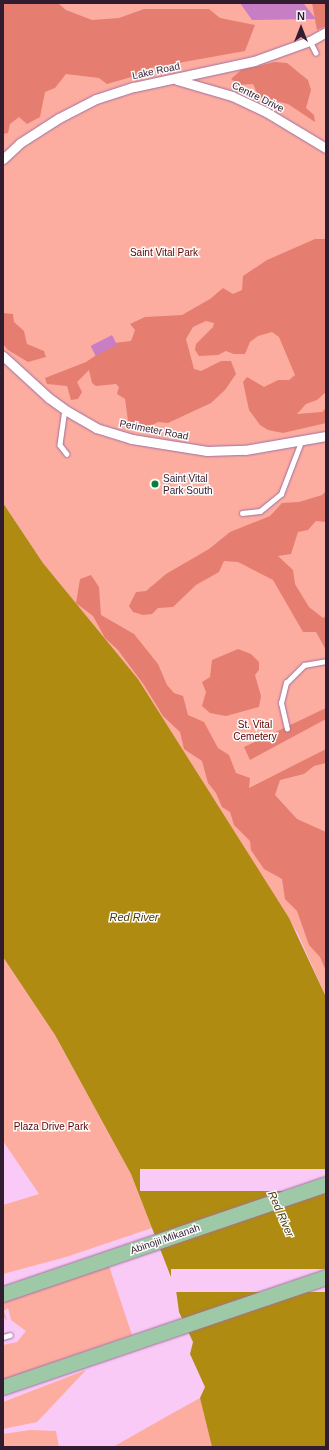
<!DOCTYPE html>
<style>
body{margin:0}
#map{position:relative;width:329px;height:1450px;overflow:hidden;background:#f9caf5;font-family:Arial,sans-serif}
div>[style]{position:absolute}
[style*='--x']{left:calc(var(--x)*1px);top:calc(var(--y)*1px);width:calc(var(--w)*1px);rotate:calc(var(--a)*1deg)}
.green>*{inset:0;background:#fcada0}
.forest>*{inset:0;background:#e57e70}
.water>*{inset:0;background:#af8b11}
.pier>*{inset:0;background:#f9caf5;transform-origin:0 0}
.building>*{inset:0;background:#c87ec4;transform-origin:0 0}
.roads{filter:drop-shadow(0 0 1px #a46ea0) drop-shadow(0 0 1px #a46ea0)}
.lane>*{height:4.5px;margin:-2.25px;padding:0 2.25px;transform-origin:2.25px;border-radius:2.25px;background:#fff}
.street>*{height:9px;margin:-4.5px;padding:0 4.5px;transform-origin:4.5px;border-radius:4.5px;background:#fff}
.primary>*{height:15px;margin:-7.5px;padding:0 7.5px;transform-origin:7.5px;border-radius:7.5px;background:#9ec9a7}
.dots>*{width:11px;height:11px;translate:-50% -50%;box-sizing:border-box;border:2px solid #fcfcfc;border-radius:50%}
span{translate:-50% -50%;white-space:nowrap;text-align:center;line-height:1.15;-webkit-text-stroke:3px #fcfcfc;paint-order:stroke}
.street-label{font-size:10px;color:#321c30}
.park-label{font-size:10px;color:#600000}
.poi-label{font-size:10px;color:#321c30}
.left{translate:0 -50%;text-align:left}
.water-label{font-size:11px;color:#4a3a0e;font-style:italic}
.frame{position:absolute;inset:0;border:4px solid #321c30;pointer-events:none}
.north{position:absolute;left:281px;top:8px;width:40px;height:40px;-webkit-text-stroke:3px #fcfcfc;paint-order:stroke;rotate:0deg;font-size:11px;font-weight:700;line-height:16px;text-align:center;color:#321c30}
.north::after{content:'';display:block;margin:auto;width:14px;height:18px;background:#321c30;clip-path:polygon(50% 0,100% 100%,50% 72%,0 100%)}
</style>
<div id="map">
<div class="green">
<div style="clip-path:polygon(3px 3px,326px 3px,326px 997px,298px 934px,138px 679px,43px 563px,3px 503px)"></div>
<div style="clip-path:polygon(3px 957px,55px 1035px,131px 1174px,152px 1228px,66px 1257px,3px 1274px,3px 1205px,39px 1194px,3px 1141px)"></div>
<div style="clip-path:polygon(109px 1266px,132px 1335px,3px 1380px,3px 1345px,17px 1342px,26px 1331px,11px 1320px,8px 1308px,4px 1311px,7px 1321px,3px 1316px,3px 1301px)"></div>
<div style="clip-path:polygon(86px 1370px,37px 1422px,3px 1429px,3px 1402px)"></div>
<div style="clip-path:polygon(200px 1398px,212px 1447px,113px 1447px,171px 1414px)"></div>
<div style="clip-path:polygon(30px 1430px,56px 1431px,59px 1447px,3px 1447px,3px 1434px)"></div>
</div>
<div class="forest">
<div style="clip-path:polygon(3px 3px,58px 3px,66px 10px,92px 20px,119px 18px,144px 9px,209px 9px,220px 18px,255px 25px,245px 51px,150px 68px,142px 74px,107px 84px,99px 78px,66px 74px,55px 88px,45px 92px,40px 117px,27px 124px,19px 117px,10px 124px,8px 133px,3px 134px)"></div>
<div style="clip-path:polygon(312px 3px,326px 3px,326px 26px,317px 30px)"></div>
<div style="clip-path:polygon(275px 62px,287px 63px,308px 80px,311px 90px,306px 108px,314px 115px,315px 122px,288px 104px,259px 97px,253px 84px,239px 85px,231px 79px,241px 70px)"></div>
<div style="clip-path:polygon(315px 239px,326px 239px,326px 392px,317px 400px,306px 404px,297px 414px,322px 412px,326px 408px,326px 423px,283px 433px,268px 430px,260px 425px,249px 410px,243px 382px,247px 377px,264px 387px,278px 380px,289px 380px,295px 375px,279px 337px,272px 332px,258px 336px,250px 342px,245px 354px,234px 354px,226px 351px,218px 355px,199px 356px,195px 350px,196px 344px,213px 327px,214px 323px,206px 321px,193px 327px,186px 339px,194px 369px,201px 371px,221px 361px,231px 361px,236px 374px,225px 390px,211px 403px,168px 423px,158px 422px,145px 429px,128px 421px,125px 399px,117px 394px,119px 387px,116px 384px,96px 386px,92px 383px,89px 370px,77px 382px,82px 392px,78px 399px,71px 400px,67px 386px,47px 384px,45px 378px,86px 362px,114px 343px,131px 341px,135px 330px,130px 324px,145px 317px,182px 315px,210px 299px,223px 288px,233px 294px,242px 290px,243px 276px,267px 260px)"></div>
<div style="clip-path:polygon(3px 313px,13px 314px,14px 322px,24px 331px,27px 344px,44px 351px,46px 357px,28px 362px,8px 350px,3px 344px)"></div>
<div style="clip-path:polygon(326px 491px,326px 522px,316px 521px,308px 530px,298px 532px,291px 554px,278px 556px,293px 570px,295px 584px,309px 607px,323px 618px,326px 616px,326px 650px,316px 632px,303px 632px,273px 580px,238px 562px,224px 561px,219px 572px,196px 585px,173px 607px,158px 608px,152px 614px,143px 615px,133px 612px,129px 606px,136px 592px,146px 591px,166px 574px,209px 549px,230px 532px,270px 516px,282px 503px,299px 502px,322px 495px)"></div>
<div style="clip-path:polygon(91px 575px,99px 587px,101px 615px,134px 634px,158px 664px,167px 685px,174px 693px,183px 696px,188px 715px,204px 722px,218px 748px,229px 755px,236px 773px,250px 778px,249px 788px,326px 749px,326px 763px,314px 766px,304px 774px,280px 780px,275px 795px,297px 819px,326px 832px,326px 971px,320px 957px,309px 945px,297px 911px,285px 899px,282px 879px,264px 869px,251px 850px,250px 841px,234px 825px,230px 812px,222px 807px,216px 793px,208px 783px,202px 761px,184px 749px,180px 732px,163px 716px,144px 685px,118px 650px,105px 638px,93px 616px,76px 603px,80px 579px)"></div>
<div style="clip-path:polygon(238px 649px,251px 654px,259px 662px,259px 670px,255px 675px,261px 696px,259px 707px,226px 716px,210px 713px,202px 706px,206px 692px,202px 682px,210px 677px,212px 660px)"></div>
<div style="clip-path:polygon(326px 708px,326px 719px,250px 760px,244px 747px)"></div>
</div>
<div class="water">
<div style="clip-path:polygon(3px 503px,43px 563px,138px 679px,289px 918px,326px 997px,326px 1447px,212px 1447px,200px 1398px,205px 1387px,190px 1354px,193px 1342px,179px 1312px,176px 1290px,131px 1174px,55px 1035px,3px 957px)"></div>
</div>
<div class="pier">
<div style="left:326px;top:1169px;width:22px;height:186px;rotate:90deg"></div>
<div style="left:326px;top:1269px;width:23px;height:155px;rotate:90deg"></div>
</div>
<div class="building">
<div style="clip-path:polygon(240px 3px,304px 4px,316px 19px,252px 20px)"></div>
<div style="left:112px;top:335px;width:11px;height:24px;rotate:63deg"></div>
</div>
<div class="roads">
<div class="lane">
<div style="--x:310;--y:41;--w:13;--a:63"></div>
<div style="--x:65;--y:409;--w:36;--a:98"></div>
<div style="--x:60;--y:445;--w:11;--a:52"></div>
<div style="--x:242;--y:513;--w:18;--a:-6"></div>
<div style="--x:260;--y:511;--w:27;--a:-39"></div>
<div style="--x:281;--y:494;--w:56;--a:-69"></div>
<div style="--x:287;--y:729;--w:27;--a:-103"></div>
<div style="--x:281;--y:703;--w:21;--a:-76"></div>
<div style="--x:286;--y:683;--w:25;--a:-45"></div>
<div style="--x:304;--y:665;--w:22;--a:-10"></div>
<div style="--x:3;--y:1337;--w:7;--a:-16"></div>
</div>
<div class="street">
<div style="--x:177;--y:80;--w:57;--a:16.2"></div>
<div style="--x:232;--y:96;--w:38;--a:25"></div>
<div style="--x:266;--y:112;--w:70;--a:31"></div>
<div style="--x:3;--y:159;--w:23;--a:-43"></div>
<div style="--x:20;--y:143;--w:46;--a:-32.7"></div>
<div style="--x:59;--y:118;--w:42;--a:-27.2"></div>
<div style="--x:96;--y:99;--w:40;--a:-18"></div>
<div style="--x:134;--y:87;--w:123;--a:-12.2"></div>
<div style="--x:254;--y:61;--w:59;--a:-19.7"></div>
<div style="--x:310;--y:41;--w:18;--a:-29"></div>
<div style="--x:3;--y:356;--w:62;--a:42.4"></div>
<div style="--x:49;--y:398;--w:22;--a:36"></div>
<div style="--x:67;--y:411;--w:34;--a:30"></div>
<div style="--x:96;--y:428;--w:38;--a:17"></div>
<div style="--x:132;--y:439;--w:76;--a:9.1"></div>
<div style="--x:207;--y:451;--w:38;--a:-2"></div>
<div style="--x:245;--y:450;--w:82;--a:-9.8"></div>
</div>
<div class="primary">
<div style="--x:3;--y:1294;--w:341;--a:-18.8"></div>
<div style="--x:3;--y:1387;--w:341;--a:-18.8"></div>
</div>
</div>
<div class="dots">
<div style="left:155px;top:484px;background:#077f36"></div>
</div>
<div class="street-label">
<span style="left:156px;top:71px;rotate:-12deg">Lake Road</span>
<span style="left:258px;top:97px;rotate:26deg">Centre Drive</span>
<span style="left:154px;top:430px;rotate:11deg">Perimeter Road</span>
<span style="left:165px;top:1239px;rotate:-19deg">Abinojii Mikanah</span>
</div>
<div class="park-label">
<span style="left:164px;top:253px">Saint Vital Park</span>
<span style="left:255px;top:730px">St. Vital<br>Cemetery</span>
<span style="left:51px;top:1127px">Plaza Drive Park</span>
</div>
<div class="poi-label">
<span class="left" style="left:163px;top:484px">Saint Vital<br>Park South</span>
</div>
<div class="water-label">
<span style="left:134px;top:917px">Red River</span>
<span style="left:281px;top:1214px;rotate:66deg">Red River</span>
</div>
<div class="frame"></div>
<div class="north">N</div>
</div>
